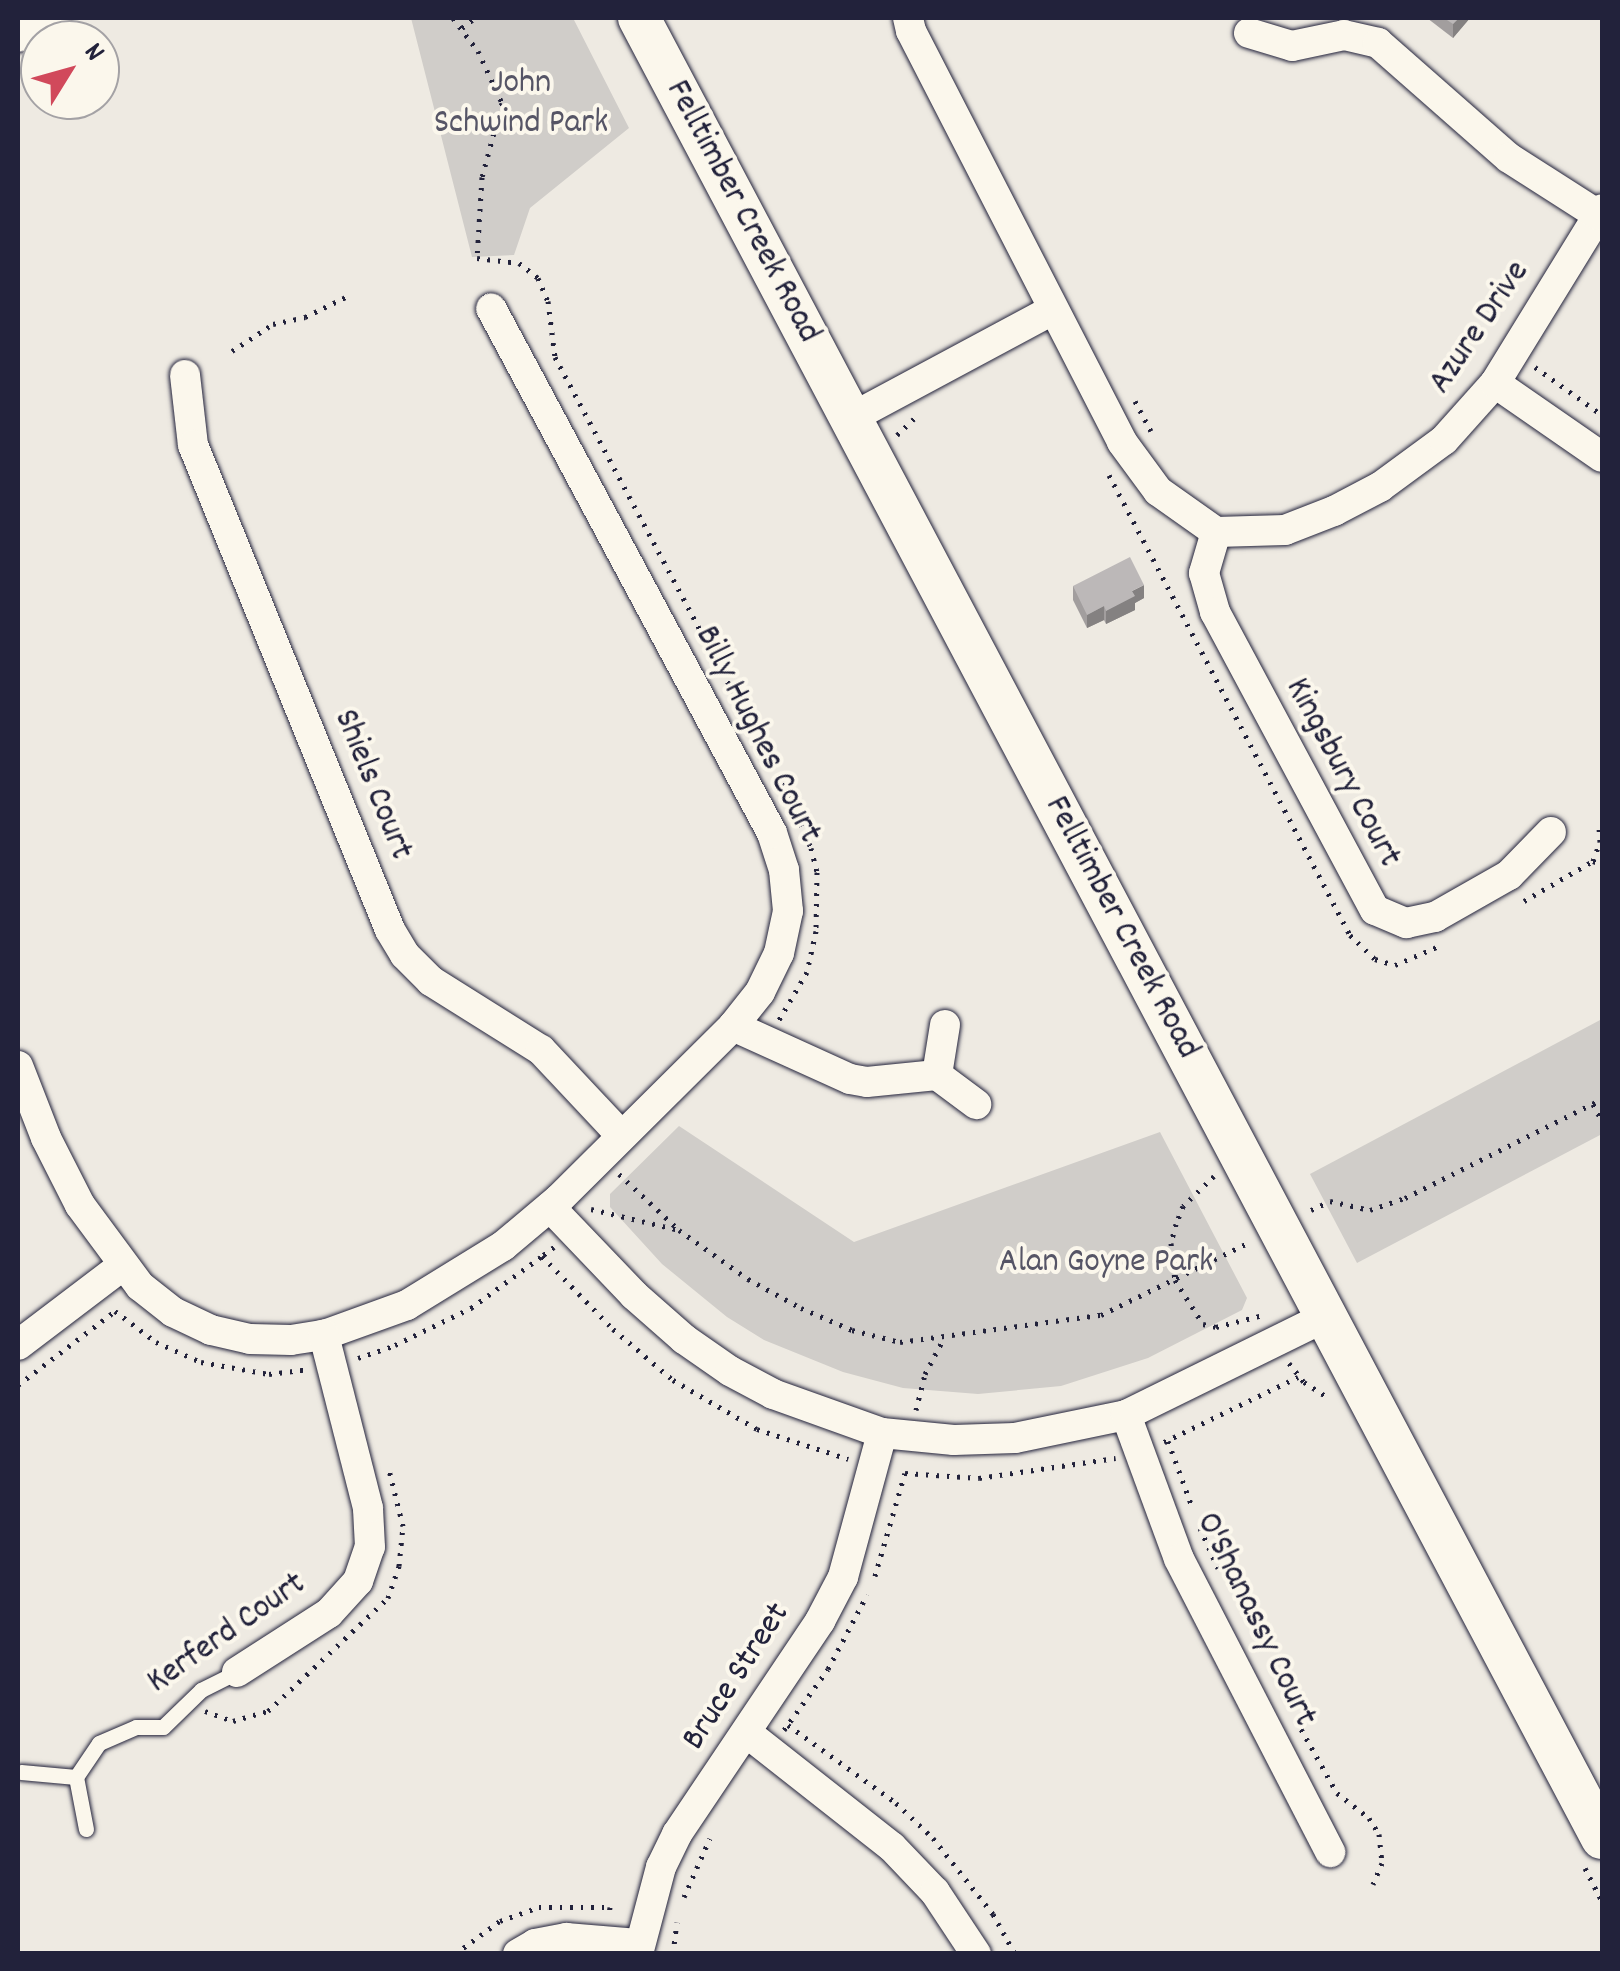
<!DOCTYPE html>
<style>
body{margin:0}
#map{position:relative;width:1620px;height:1971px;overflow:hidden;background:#eeeae2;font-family:Dekko,sans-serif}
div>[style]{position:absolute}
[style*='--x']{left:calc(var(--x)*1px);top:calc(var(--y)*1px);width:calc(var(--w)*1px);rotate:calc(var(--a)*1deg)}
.green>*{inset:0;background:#d0cdc9}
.path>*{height:5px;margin-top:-2.5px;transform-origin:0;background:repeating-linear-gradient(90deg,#22223b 0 2.5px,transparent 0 10.5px)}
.roads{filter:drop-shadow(0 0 2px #22223b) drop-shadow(0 0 2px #22223b)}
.lane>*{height:15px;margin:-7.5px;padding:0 7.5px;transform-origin:7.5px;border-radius:7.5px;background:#fbf7ec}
.street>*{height:30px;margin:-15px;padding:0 15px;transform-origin:15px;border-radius:15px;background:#fbf7ec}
.secondary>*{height:42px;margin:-21px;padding:0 21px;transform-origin:21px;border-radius:21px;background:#fbf7ec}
.wall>*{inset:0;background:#a29e9e}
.shaded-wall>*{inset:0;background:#848181}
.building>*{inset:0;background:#bcb8b8}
span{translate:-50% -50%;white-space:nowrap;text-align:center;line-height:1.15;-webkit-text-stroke:8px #fbf7ec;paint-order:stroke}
.park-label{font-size:35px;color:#565566}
.street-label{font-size:35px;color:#22223b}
.frame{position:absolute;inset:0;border:20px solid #22223b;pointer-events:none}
.north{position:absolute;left:20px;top:20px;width:100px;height:100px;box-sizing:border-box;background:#fbf7ec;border:2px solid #a4a2a5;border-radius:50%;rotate:53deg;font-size:28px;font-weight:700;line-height:40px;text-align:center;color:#22223b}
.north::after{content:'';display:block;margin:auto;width:35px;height:45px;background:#d1495b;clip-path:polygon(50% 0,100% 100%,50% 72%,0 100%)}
</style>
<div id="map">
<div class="green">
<div style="clip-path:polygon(411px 18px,573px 18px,629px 128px,530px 208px,514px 255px,472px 257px)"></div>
<div style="clip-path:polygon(1602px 1019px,1602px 1134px,1357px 1263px,1310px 1174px)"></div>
<div style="clip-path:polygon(679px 1126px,854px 1242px,1160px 1132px,1247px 1298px,1242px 1310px,1148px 1358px,1061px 1386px,978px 1394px,903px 1388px,843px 1372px,764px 1340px,727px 1317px,662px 1264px,610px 1207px,610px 1194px)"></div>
</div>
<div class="path">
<div style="--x:453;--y:18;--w:41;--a:52.9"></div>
<div style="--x:478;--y:51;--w:57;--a:65.2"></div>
<div style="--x:502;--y:103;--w:77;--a:105.1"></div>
<div style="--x:482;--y:177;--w:81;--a:93.5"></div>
<div style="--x:477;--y:258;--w:42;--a:6.8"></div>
<div style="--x:519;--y:263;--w:24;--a:38"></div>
<div style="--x:538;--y:278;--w:25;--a:67"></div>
<div style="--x:548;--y:301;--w:56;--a:82.9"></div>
<div style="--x:555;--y:357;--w:496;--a:62"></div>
<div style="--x:788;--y:795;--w:58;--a:66.5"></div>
<div style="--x:811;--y:848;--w:25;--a:76"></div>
<div style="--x:817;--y:872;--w:59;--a:91"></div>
<div style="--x:816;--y:931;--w:42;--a:102.4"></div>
<div style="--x:807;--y:972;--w:56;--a:120.3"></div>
<div style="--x:462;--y:28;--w:16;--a:-38"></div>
<div style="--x:232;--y:351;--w:49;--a:-33.4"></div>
<div style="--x:273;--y:324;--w:33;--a:-12"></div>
<div style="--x:305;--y:317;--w:46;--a:-26"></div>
<div style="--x:1535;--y:367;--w:82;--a:35.6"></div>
<div style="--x:1135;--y:401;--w:34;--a:62"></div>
<div style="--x:897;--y:435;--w:29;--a:-44"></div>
<div style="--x:1109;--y:475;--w:519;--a:62.35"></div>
<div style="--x:1350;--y:935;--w:35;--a:44"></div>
<div style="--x:1375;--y:959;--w:21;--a:17"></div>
<div style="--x:1395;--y:965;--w:48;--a:-23.4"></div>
<div style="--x:1593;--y:861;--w:9;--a:18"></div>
<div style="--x:1524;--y:901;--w:80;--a:-30.1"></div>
<div style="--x:1593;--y:861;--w:20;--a:-70"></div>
<div style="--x:1600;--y:842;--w:16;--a:-94"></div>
<div style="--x:1593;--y:1104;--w:19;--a:62"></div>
<div style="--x:619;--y:1174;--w:79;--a:43"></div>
<div style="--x:1214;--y:1176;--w:43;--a:135.9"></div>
<div style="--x:1183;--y:1206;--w:19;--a:111"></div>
<div style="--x:1176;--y:1224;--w:20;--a:105"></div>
<div style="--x:1171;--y:1243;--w:37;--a:84"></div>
<div style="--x:1175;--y:1280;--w:52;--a:57.5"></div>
<div style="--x:1203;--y:1324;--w:13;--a:13"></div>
<div style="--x:1216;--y:1327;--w:49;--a:-14.3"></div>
<div style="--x:591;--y:1209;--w:90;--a:13.4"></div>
<div style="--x:679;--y:1230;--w:85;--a:35.4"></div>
<div style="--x:748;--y:1279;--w:60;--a:28.7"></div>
<div style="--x:801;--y:1308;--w:56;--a:23.3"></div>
<div style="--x:852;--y:1330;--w:49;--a:14"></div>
<div style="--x:900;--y:1342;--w:203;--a:-7.7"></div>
<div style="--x:1101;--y:1315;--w:164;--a:-26.1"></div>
<div style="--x:1311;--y:1210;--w:21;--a:-25"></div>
<div style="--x:1330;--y:1201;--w:41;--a:12.7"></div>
<div style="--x:1370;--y:1210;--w:37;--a:-19"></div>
<div style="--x:1405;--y:1198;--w:220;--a:-26.7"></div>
<div style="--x:554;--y:1247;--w:15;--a:143"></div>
<div style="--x:542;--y:1256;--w:102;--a:45.8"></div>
<div style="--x:613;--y:1329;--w:79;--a:40.4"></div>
<div style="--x:673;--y:1380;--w:97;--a:30.3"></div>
<div style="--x:757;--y:1429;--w:96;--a:18.2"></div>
<div style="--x:358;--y:1358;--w:39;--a:-19"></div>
<div style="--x:395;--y:1345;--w:85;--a:-26"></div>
<div style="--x:471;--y:1308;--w:88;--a:-36.2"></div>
<div style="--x:1289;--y:1363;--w:24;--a:52"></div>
<div style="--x:1304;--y:1382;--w:30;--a:33"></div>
<div style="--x:18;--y:1385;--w:122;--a:-37.3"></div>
<div style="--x:115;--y:1311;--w:51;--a:37.1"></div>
<div style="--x:156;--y:1342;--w:49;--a:24"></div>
<div style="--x:201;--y:1362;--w:69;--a:10"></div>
<div style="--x:269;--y:1374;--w:39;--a:-7"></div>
<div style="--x:916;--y:1410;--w:37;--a:-76"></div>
<div style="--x:925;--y:1374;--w:41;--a:-62.2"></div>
<div style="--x:1168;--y:1441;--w:67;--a:69.9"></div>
<div style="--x:1164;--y:1442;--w:149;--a:-25.9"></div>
<div style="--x:1200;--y:1528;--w:44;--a:65.8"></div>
<div style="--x:875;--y:1576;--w:107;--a:-73.8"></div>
<div style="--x:905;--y:1473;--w:74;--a:3.9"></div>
<div style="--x:979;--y:1478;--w:138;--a:-8.3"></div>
<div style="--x:205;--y:1711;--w:30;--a:20"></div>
<div style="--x:233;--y:1721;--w:36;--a:-16"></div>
<div style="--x:268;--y:1711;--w:165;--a:-43.3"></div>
<div style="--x:388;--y:1598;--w:34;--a:-71"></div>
<div style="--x:399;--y:1566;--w:40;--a:-84.3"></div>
<div style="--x:403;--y:1526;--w:58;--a:-104"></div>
<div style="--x:1296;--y:1720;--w:84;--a:60.7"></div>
<div style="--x:1337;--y:1793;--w:41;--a:38"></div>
<div style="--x:1369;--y:1818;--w:19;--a:58"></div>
<div style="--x:1379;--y:1834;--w:29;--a:84"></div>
<div style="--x:1382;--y:1863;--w:23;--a:113"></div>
<div style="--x:788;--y:1725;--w:133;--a:35.8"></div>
<div style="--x:896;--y:1803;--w:51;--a:43.4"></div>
<div style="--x:933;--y:1838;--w:97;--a:51.7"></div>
<div style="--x:993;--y:1914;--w:46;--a:61.2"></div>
<div style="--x:784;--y:1730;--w:75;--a:-54.2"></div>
<div style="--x:828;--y:1669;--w:84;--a:-62.2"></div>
<div style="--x:1585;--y:1868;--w:37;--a:63"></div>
<div style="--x:684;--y:1897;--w:64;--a:-66.2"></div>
<div style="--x:455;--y:1954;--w:56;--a:-36.3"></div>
<div style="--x:500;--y:1921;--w:41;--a:-19.7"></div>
<div style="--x:539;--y:1907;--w:71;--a:0"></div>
<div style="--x:610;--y:1907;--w:7;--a:98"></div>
<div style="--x:673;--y:1954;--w:32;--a:-83"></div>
</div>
<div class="roads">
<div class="lane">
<div style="--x:21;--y:1772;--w:55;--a:5.2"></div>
<div style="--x:76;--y:1777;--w:53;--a:79.1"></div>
<div style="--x:76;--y:1777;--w:41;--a:-55.9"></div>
<div style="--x:99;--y:1743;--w:40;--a:-23.4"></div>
<div style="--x:136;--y:1727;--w:27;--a:0"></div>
<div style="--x:163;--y:1727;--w:53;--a:-44.2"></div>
<div style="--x:201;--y:1690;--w:40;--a:-26.6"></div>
</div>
<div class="street">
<div style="--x:908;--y:18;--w:13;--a:77"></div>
<div style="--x:911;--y:31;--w:462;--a:62.8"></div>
<div style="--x:1122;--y:442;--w:61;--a:53.7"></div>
<div style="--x:1158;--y:491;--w:71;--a:35.3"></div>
<div style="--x:1216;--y:532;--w:69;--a:-1.7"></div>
<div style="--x:1285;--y:530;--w:53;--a:-21.2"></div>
<div style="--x:1334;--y:511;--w:52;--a:-27.6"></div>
<div style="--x:1380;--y:487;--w:79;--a:-36.3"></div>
<div style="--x:1444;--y:440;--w:76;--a:-48.2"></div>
<div style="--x:1495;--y:383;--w:204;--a:-58.4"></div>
<div style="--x:1249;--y:33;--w:45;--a:16.8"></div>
<div style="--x:1292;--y:46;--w:53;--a:-11.9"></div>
<div style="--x:1344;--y:35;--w:35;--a:13"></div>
<div style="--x:1378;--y:43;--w:174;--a:41.3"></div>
<div style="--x:1509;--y:158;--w:106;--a:32.6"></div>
<div style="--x:18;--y:37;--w:42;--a:-26.6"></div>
<div style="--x:185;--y:375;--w:70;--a:83.5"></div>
<div style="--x:193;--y:445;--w:523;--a:67.89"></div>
<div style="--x:390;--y:930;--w:29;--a:59"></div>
<div style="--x:405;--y:955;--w:37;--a:45"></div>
<div style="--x:431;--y:981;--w:130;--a:32.1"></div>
<div style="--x:541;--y:1050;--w:115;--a:46.8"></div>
<div style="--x:1495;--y:383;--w:130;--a:34.7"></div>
<div style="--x:851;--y:418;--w:228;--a:-28.2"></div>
<div style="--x:1216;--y:532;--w:43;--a:106.3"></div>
<div style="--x:1204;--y:573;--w:41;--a:74.2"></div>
<div style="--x:1215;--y:612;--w:338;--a:61.8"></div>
<div style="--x:1375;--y:910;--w:34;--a:23"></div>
<div style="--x:1406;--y:923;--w:30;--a:-12"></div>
<div style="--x:1435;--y:917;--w:85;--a:-29.6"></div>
<div style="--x:1509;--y:875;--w:60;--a:-45.7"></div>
<div style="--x:945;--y:1025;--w:51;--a:99.1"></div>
<div style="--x:937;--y:1075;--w:49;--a:36.6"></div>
<div style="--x:733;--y:1026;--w:128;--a:24.4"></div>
<div style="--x:850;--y:1079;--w:17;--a:10"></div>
<div style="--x:867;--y:1082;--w:70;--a:-5.7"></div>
<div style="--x:18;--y:1066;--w:77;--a:68.7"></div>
<div style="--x:46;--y:1138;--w:75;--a:63.1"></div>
<div style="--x:80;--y:1205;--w:101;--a:53.5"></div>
<div style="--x:140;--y:1286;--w:42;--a:38.2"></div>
<div style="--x:173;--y:1312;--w:42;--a:25.3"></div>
<div style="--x:211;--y:1330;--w:40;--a:13"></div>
<div style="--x:250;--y:1339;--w:41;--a:1.4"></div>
<div style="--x:291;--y:1340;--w:33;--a:-9"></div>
<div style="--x:324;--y:1335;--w:88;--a:-19.9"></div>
<div style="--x:407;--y:1305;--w:113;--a:-31.6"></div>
<div style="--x:503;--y:1246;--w:73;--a:-40"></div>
<div style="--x:559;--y:1199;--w:245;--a:-44.8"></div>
<div style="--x:733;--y:1026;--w:43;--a:-51.5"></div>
<div style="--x:760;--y:992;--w:43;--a:-64"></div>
<div style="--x:779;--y:953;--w:43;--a:-77.9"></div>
<div style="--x:788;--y:911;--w:41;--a:-95.6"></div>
<div style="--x:784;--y:870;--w:39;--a:-108"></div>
<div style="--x:772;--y:833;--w:595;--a:-118.16"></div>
<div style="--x:550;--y:1207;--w:122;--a:46.3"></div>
<div style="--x:634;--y:1295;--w:67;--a:41.3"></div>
<div style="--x:684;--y:1339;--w:56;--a:34.8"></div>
<div style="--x:730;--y:1371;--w:49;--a:28.1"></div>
<div style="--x:773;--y:1394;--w:116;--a:19.7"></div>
<div style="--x:882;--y:1433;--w:72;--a:5.6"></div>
<div style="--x:954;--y:1440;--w:61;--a:-1.9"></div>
<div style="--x:1015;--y:1438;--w:113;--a:-11.7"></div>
<div style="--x:1126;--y:1415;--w:224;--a:-26.2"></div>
<div style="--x:18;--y:1345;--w:131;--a:-37.2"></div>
<div style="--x:1126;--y:1415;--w:153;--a:69.8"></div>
<div style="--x:1179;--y:1559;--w:330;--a:62.7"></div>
<div style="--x:237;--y:1672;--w:109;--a:-32.7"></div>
<div style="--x:329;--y:1613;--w:43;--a:-47.8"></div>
<div style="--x:358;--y:1581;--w:36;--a:-71"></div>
<div style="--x:370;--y:1547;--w:39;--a:-93"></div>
<div style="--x:368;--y:1508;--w:179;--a:-104.3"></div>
<div style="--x:747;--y:1733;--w:184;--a:38.2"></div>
<div style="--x:892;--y:1847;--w:62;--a:46.3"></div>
<div style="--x:935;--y:1892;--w:74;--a:56.5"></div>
<div style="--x:518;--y:1954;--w:20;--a:-30"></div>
<div style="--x:535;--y:1944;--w:32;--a:-11"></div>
<div style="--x:566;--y:1938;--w:72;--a:4.8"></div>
<div style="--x:638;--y:1954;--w:90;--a:-75.2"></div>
<div style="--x:661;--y:1867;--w:37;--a:-64"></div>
<div style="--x:677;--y:1834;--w:257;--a:-56.1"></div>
<div style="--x:820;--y:1621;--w:50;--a:-62.4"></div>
<div style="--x:843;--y:1577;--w:149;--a:-74.8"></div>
</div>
<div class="secondary">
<div style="--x:639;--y:18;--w:2059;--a:62.12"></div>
</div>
</div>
<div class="wall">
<div style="clip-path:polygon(1427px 18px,1470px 18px,1453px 38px)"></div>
<div style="clip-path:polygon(1073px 586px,1144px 598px,1135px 603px,1135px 610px,1106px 624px,1104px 620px,1087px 628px,1073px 600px)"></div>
</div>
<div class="shaded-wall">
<div style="clip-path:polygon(1459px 18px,1470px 18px,1453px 38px,1453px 24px)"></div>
<div style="clip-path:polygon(1144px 585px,1144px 598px,1135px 603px,1135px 610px,1106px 624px,1106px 611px,1132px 591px)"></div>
<div style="clip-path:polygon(1104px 606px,1104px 620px,1087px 628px,1087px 615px)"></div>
</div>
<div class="building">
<div style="clip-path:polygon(1444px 18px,1459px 18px,1453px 24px)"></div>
<div style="clip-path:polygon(1130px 557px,1144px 585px,1132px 591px,1135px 596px,1106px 611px,1104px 606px,1087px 615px,1073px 586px)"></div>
</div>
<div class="park-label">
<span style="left:521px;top:104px">John<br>Schwind Park</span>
<span style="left:1106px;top:1263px">Alan Goyne Park</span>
</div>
<div class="street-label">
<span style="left:742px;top:212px;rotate:62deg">Felltimber Creek Road</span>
<span style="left:1480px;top:328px;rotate:-56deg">Azure Drive</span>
<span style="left:757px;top:735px;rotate:63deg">Billy Hughes Court</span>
<span style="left:1342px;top:773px;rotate:62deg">Kingsbury Court</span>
<span style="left:372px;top:785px;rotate:68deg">Shiels Court</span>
<span style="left:1121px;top:928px;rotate:62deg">Felltimber Creek Road</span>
<span style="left:1255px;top:1620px;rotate:64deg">O'Shanassy Court</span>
<span style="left:227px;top:1634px;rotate:-35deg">Kerferd Court</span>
<span style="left:737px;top:1677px;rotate:-57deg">Bruce Street</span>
</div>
<div class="frame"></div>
<div class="north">N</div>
</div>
